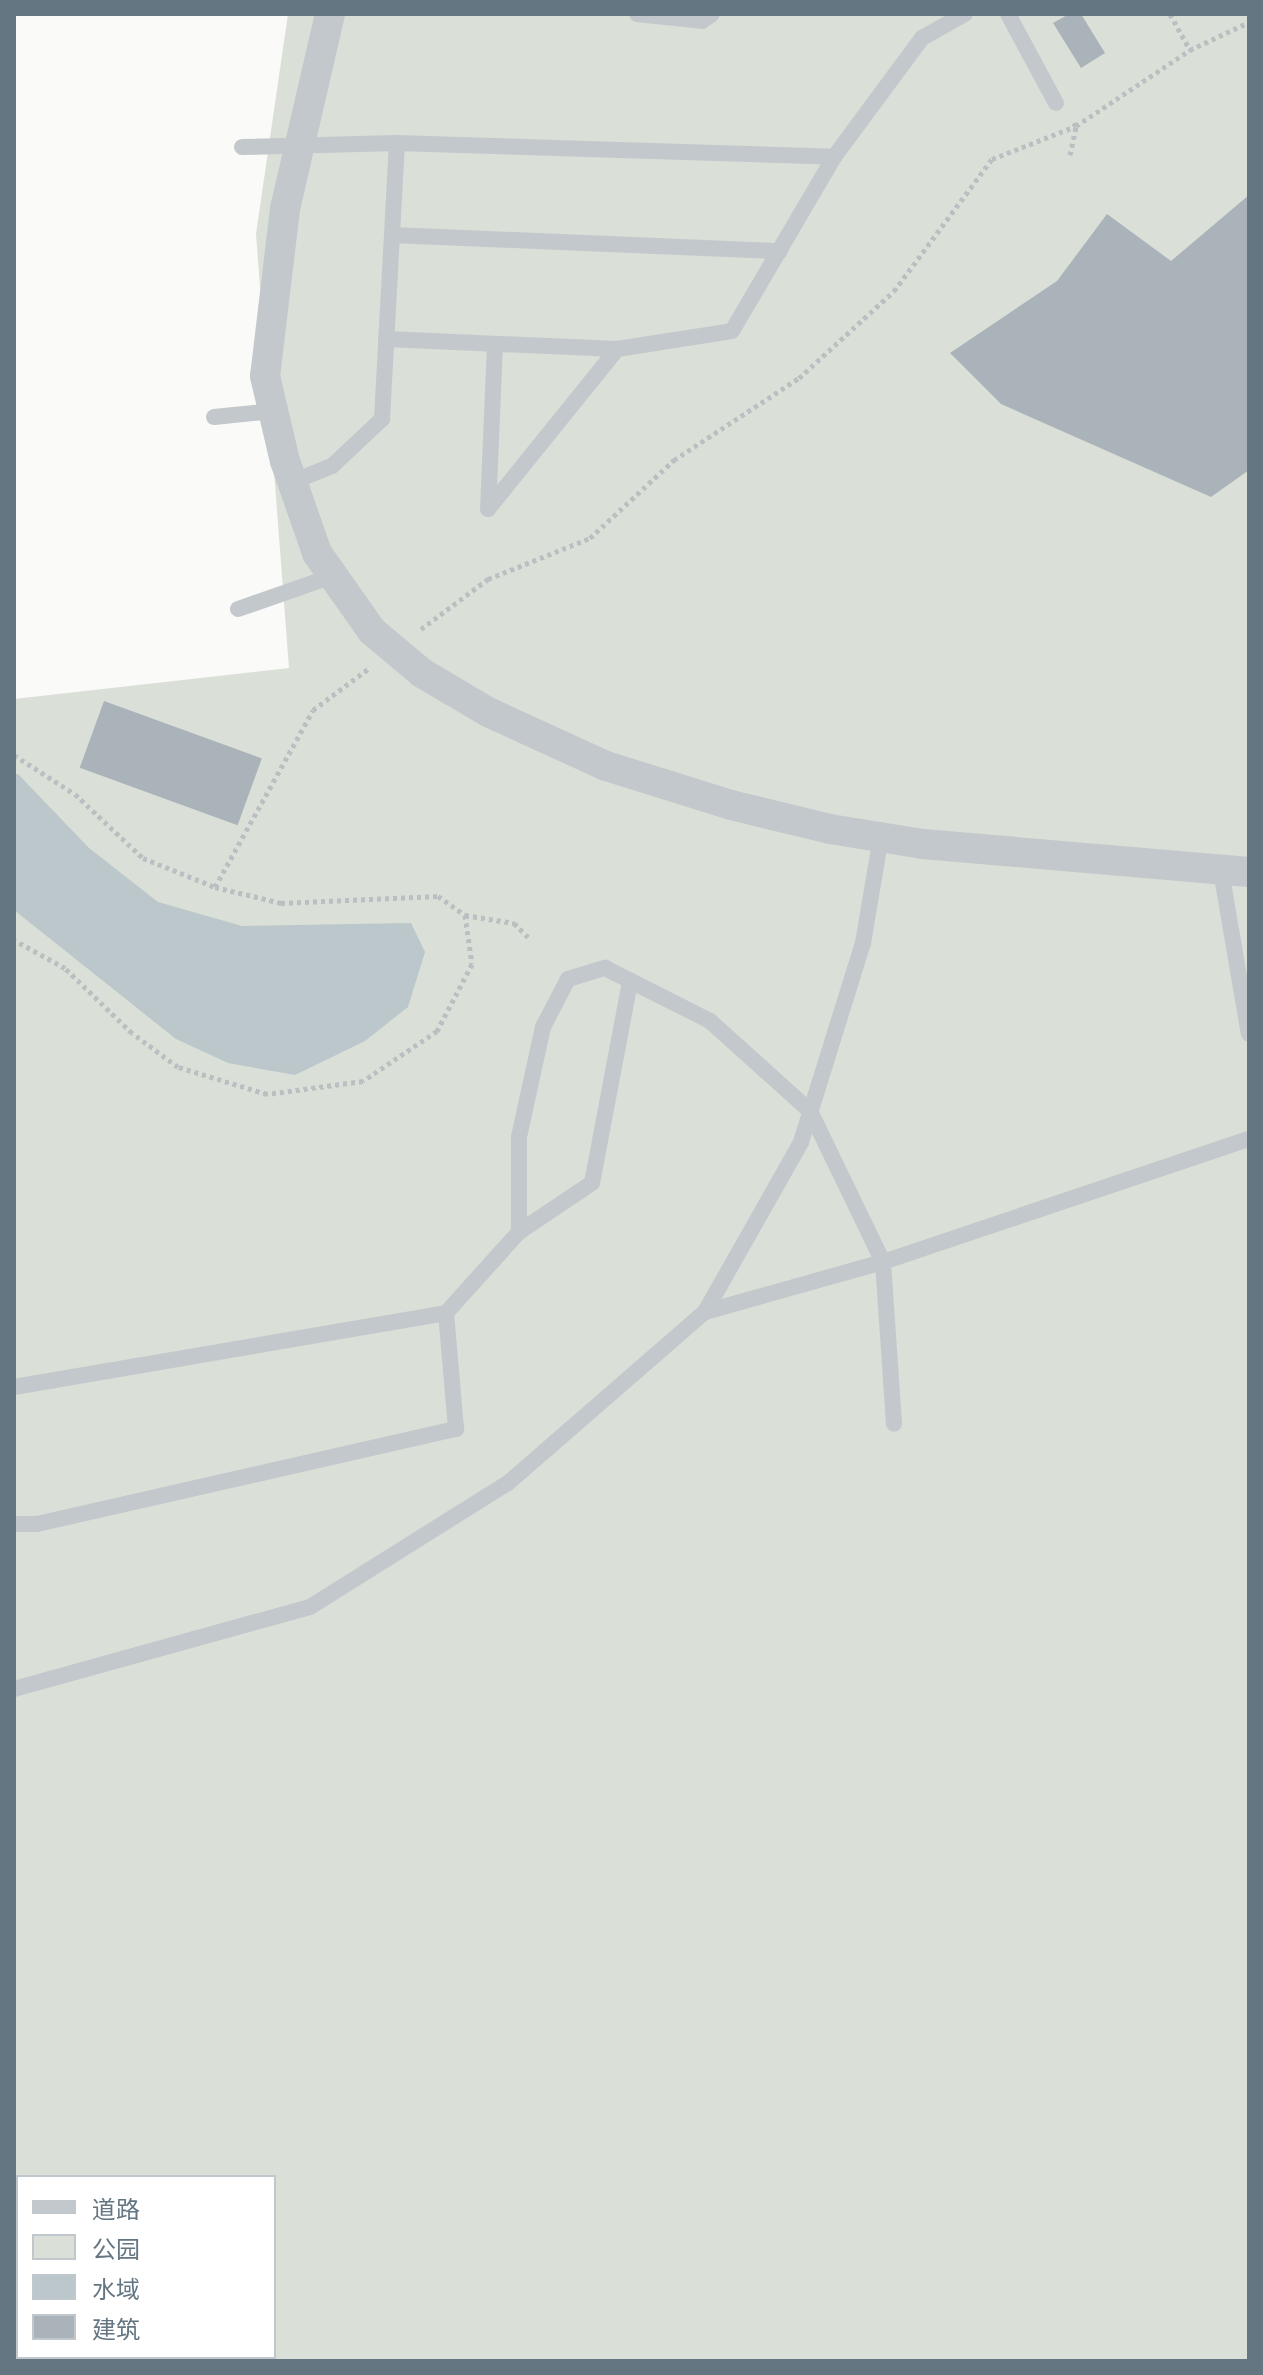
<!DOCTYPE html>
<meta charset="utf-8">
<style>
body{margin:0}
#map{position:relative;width:1263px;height:2375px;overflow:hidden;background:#fafaf8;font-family:"Roboto Condensed","Noto Sans SC",sans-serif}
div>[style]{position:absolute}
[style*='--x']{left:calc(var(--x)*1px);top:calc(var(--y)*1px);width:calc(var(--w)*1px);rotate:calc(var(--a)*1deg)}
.green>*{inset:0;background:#dadfd7}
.water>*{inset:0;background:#bbc7cb}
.building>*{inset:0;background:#aab3b9;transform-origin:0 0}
.path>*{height:5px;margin-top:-2.5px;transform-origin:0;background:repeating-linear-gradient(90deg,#bbbfc2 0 4px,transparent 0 8px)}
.service>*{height:16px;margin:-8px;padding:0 8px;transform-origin:8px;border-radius:8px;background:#c3c8cc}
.minor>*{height:30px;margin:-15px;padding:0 15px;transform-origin:15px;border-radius:15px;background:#c3c8cc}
span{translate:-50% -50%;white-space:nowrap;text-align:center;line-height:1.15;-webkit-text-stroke:8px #fff;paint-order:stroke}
.frame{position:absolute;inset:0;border:16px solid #657683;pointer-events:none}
.legend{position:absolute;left:16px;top:2175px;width:260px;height:184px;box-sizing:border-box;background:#fff;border:2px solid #c1c8cd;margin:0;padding:10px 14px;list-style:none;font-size:24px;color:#657683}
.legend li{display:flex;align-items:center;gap:16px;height:40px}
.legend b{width:40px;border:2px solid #c1c8cd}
</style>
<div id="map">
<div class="green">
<div style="clip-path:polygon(evenodd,288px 14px,1249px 14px,1249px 2361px,14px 2361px,14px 699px,289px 668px,256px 234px,288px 14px,18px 2177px,274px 2177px,274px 2357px,18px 2357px,18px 2177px)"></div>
</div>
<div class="water">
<div style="clip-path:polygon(18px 774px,89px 848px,158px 902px,242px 926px,411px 923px,425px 952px,408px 1007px,365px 1041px,295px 1075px,228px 1063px,176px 1039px,14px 910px,14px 775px)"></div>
</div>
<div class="building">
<div style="clip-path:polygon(1069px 14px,1081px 14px,1105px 53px,1081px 68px,1053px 23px)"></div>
<div style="clip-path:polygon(1249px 195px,1249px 470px,1211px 497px,1001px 404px,950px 353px,1057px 281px,1107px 214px,1171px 261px)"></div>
<div style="left:104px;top:701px;width:168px;height:71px;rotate:20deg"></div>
</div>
<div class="path">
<div style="--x:1170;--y:14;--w:41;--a:60.9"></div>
<div style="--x:1070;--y:155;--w:30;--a:-78"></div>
<div style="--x:1076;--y:126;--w:137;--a:-33.7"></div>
<div style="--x:1190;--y:50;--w:65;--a:-25.4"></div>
<div style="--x:421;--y:629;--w:84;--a:-36.7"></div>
<div style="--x:488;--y:579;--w:110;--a:-21.9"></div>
<div style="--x:590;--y:538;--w:115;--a:-42.9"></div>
<div style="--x:674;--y:460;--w:149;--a:-33.3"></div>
<div style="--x:799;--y:378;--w:129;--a:-42.5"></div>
<div style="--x:894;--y:291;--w:164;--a:-53.4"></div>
<div style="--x:992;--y:159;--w:90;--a:-21.4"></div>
<div style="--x:1076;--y:126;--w:5;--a:-127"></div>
<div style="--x:14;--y:755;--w:72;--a:32.6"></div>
<div style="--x:75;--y:794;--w:93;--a:43.3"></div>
<div style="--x:143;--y:858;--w:78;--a:21.9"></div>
<div style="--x:215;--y:887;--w:68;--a:13.6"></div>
<div style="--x:281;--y:903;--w:157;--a:-2.6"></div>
<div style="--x:438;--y:896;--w:33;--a:35"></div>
<div style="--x:465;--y:915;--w:49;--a:81.9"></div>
<div style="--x:472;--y:964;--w:76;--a:117.6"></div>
<div style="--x:437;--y:1031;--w:89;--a:146"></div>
<div style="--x:363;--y:1081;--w:97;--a:172.3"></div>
<div style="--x:267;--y:1094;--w:93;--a:-163.1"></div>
<div style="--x:178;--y:1067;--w:57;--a:-143.5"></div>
<div style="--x:132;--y:1033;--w:93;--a:-135.9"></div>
<div style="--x:65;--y:968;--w:58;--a:-151.2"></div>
<div style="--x:215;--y:887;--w:202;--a:-61"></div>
<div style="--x:313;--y:710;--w:69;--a:-36.7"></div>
<div style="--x:465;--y:915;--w:50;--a:9.3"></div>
<div style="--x:514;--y:923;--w:24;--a:45"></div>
</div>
<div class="service">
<div style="--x:637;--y:14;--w:65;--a:6.1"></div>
<div style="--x:702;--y:21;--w:12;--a:-35"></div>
<div style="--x:1008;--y:14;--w:101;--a:61.7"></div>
<div style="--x:242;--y:147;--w:155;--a:-1.5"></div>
<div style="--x:392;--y:235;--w:388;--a:2.4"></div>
<div style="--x:386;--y:339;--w:231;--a:2.5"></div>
<div style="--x:617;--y:349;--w:116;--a:-8.9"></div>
<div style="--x:732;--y:331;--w:202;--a:-59.6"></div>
<div style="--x:495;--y:344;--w:165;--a:92.4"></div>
<div style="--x:488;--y:509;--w:206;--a:-51.1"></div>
<div style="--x:214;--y:417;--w:59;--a:-5.8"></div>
<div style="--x:292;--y:482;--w:43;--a:-21.8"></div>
<div style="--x:332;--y:466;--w:69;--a:-43.2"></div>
<div style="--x:382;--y:419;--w:276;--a:-86.9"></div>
<div style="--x:397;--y:143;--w:437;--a:1.8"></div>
<div style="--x:834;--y:157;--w:148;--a:-53.5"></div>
<div style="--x:922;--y:38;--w:49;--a:-29.2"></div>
<div style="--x:238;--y:609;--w:101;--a:-19.2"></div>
<div style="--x:1221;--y:871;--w:165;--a:80.3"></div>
<div style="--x:519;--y:1232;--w:88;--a:-33.9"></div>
<div style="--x:592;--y:1183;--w:206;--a:-79.3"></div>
<div style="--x:705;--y:1312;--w:185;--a:-15.7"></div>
<div style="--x:883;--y:1262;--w:386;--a:-18.6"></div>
<div style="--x:14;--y:1387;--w:438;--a:-9.7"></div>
<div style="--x:446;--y:1313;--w:109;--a:-48"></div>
<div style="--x:519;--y:1232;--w:95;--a:-90"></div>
<div style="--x:519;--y:1137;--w:113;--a:-77.7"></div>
<div style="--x:543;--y:1027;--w:54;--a:-62.5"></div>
<div style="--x:568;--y:979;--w:39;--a:-17"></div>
<div style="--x:605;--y:968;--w:118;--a:26.8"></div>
<div style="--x:710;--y:1021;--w:135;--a:42"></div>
<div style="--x:810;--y:1111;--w:168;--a:64.2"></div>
<div style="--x:883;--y:1262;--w:162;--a:86.1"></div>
<div style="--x:14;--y:1524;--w:23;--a:0"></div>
<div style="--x:37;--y:1524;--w:430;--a:-12.8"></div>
<div style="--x:456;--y:1429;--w:116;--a:-94.9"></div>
<div style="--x:14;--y:1689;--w:307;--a:-15.5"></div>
<div style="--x:310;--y:1607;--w:234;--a:-32.1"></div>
<div style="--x:508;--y:1483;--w:261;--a:-41"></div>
<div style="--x:705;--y:1312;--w:195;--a:-60.5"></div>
<div style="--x:801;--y:1142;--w:208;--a:-72.7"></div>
<div style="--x:863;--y:943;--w:108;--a:-80.4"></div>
</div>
<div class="minor">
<div style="--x:330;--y:14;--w:200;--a:103"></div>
<div style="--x:285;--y:209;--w:168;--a:96.8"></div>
<div style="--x:265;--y:376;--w:87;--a:76.8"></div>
<div style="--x:285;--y:461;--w:97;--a:70.8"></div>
<div style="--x:317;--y:553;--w:95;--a:54.8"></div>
<div style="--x:372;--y:631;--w:65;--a:40"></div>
<div style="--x:422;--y:673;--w:77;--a:30.6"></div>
<div style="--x:488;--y:712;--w:130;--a:24.6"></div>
<div style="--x:606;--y:766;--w:131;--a:17.3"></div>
<div style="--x:731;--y:805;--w:102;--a:13.6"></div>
<div style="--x:830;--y:829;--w:94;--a:9.2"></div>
<div style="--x:923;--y:844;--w:327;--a:4.9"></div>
</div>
<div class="frame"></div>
<ul class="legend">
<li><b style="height:10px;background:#c3c8cc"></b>道路</li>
<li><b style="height:22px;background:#dadfd7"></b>公园</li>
<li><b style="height:22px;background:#bbc7cb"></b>水域</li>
<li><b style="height:22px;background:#aab3b9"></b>建筑</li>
</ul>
</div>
